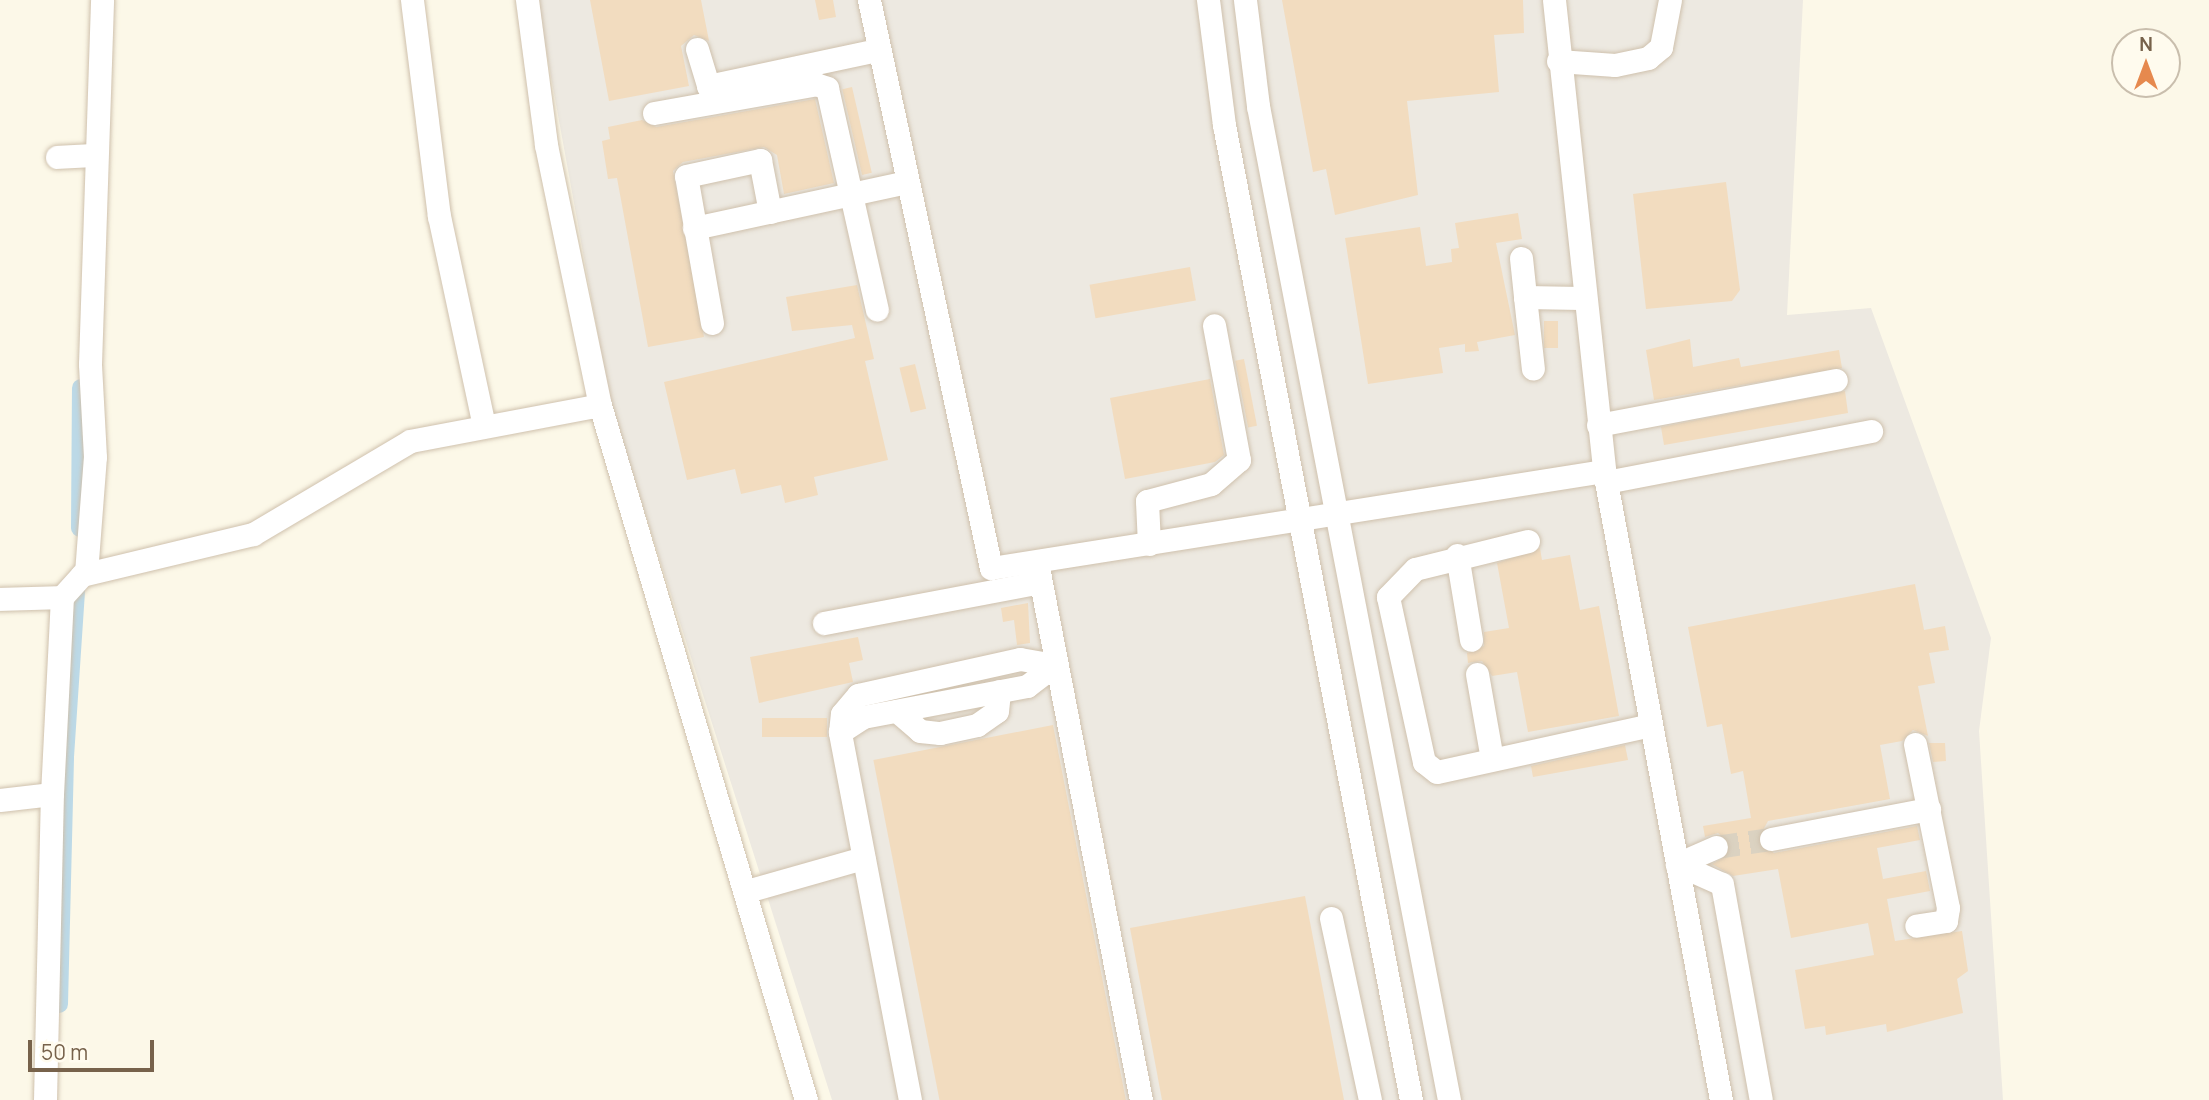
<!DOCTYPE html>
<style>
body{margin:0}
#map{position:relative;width:2209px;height:1100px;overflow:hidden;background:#fcf8e8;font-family:Manrope,sans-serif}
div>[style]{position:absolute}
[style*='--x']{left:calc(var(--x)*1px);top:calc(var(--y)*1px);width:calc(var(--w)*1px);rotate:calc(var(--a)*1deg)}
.industrial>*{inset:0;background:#ede9e1}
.canal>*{height:18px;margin:-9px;padding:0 9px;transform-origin:9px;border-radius:9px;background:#bcd9e7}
.building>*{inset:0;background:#f2dcbf;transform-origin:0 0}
.minor-tunnel>*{height:23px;margin-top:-11.5px;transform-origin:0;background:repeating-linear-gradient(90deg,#dbd2c1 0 23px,transparent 0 34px)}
.roads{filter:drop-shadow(0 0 2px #cfc1ad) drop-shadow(0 0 2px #cfc1ad)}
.minor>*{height:23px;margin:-11.5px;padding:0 11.5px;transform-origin:11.5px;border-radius:11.5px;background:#fff}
span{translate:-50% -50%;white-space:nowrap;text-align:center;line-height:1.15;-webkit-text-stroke:7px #fffbee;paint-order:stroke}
.north{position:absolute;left:2111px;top:28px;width:70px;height:70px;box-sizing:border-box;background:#fffbee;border:2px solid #c9bead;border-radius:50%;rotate:0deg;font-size:19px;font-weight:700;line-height:28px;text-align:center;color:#77624b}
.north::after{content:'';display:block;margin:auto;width:24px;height:32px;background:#e6894e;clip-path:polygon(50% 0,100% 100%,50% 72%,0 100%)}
.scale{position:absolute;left:28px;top:1040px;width:126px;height:32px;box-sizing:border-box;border:4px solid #77624b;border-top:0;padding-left:9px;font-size:21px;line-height:24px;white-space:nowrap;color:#77624b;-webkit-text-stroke:5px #fffbee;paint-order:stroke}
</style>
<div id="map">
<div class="industrial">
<div style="clip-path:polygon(537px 0,1803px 0,1787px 315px,1871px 308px,1991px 638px,1979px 731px,2003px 1100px,832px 1100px,611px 406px)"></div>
</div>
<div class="canal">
<div style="--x:80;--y:528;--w:140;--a:-89.6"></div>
<div style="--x:59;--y:1004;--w:247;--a:-88.6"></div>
<div style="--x:65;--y:757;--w:180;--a:-86.2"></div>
</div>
<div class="building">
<div style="clip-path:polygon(590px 0,701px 0,709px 41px,694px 35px,681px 46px,689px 86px,609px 101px)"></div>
<div style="clip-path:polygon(815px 0,833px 0,836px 17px,819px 20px)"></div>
<div style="clip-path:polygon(1282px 0,1523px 0,1524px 33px,1494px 35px,1499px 92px,1407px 101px,1418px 195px,1335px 215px,1326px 169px,1313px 172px)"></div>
<div style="left:852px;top:87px;width:88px;height:10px;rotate:77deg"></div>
<div style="clip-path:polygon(815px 99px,834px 183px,784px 194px,777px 155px,764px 147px,683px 162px,673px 171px,704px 337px,648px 347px,617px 178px,608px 179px,602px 141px,610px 139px,608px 127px,642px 120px,656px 127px)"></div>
<div style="clip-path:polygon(1726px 182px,1740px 290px,1732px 301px,1646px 309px,1633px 194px)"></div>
<div style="clip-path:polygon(1518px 213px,1522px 239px,1496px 243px,1515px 335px,1477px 342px,1479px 351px,1465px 352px,1465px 344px,1439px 348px,1443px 373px,1368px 384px,1345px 238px,1420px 227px,1426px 266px,1452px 262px,1451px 249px,1459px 248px,1455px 223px)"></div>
<div style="left:1190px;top:267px;width:34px;height:102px;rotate:80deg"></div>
<div style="clip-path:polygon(857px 285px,874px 359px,865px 361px,888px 460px,814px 477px,818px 495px,785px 503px,781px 485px,741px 494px,735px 469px,687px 480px,664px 382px,855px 338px,852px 325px,792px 331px,786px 297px)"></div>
<div style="left:1544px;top:321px;width:14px;height:27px"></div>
<div style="clip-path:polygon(1690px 339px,1693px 367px,1739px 358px,1741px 367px,1839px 350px,1842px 368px,1654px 400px,1646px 350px)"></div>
<div style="left:1244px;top:359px;width:68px;height:9px;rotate:79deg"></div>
<div style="left:915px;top:364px;width:46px;height:16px;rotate:76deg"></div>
<div style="clip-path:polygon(1210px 379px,1224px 455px,1215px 462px,1125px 479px,1110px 398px)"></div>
<div style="clip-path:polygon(1845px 391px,1848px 413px,1664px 445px,1661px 427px)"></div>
<div style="clip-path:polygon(1540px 548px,1542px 560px,1570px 555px,1580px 610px,1599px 606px,1619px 716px,1528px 732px,1517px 672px,1492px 676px,1482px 661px,1468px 663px,1467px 653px,1484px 646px,1484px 632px,1509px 628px,1497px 563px)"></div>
<div style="clip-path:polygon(1915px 584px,1924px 630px,1945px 626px,1949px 650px,1929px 653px,1935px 683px,1918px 686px,1928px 736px,1913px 730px,1902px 741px,1880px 745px,1890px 799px,1768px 821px,1757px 841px,1774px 853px,1917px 826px,1920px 840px,1877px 848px,1883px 879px,1926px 871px,1930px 891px,1887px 899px,1895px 941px,1962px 931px,1968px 971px,1957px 979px,1963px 1013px,1887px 1032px,1886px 1024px,1826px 1035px,1825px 1026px,1805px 1029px,1795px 970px,1874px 955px,1868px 923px,1791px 938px,1778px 869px,1733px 876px,1712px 864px,1727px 856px,1729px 842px,1718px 833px,1705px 837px,1703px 826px,1751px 818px,1743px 771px,1731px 774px,1722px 724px,1707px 727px,1688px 627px)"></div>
<div style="clip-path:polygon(1028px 603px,1030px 643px,1017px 645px,1014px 620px,1003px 622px,1001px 608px)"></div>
<div style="clip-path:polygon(858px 637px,863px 660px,849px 663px,853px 682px,759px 703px,750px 657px)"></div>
<div style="left:827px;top:718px;width:19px;height:65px;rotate:90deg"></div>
<div style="left:1053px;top:725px;width:382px;height:183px;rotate:79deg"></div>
<div style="clip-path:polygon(1929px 743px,1945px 743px,1946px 761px,1933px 762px)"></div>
<div style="clip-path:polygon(1625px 745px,1628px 760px,1533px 777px,1531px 766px)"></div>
<div style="clip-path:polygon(1305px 896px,1344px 1100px,1162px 1100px,1130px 928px)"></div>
</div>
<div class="minor-tunnel">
<div style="--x:1716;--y:847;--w:56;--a:-8.3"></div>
</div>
<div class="roads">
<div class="minor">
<div style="--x:412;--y:0;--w:218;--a:82.9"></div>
<div style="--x:439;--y:216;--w:215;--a:77.9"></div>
<div style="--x:527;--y:0;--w:146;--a:82.5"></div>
<div style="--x:546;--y:145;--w:266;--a:78.3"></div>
<div style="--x:600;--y:405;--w:725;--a:73.49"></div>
<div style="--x:869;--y:0;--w:581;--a:77.88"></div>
<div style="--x:991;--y:568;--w:621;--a:-8.99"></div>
<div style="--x:1208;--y:0;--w:126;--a:82.7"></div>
<div style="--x:1224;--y:125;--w:993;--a:79.14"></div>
<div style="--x:1245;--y:0;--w:107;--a:83"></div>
<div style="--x:1258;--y:106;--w:1012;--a:79.12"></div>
<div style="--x:1554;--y:0;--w:474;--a:83.9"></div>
<div style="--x:1604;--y:471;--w:640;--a:79.46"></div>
<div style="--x:697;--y:49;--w:39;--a:73"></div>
<div style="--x:708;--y:86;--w:174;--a:-12"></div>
<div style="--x:1558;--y:61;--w:57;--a:4"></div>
<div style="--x:1615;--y:65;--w:34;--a:-12"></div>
<div style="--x:1648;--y:58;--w:17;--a:-40"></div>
<div style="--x:1661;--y:47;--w:48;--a:-79.2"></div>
<div style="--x:654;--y:113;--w:165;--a:-10.1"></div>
<div style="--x:816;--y:84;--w:12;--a:20"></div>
<div style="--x:827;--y:88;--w:227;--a:77.3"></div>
<div style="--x:57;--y:157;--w:39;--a:-3"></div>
<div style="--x:694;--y:228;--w:218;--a:-12.2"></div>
<div style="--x:1521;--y:258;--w:39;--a:84"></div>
<div style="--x:1525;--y:297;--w:56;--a:1"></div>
<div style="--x:1525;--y:297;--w:72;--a:83.7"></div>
<div style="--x:712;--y:323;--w:149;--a:-100"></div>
<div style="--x:686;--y:176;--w:76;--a:-12.2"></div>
<div style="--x:760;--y:160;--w:53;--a:79.1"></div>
<div style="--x:1598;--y:425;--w:242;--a:-10.7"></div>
<div style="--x:1606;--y:482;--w:270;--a:-10.9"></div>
<div style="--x:1528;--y:541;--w:116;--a:166.1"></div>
<div style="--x:1415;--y:569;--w:39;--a:134"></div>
<div style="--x:1388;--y:597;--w:169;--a:77.7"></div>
<div style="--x:1424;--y:762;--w:16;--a:38"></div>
<div style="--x:1437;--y:772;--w:219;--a:-12.4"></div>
<div style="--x:1149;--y:544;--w:43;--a:-92.7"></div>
<div style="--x:1147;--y:501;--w:66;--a:-14.9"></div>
<div style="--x:1211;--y:484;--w:37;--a:-41"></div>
<div style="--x:1239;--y:460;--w:137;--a:-100.5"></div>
<div style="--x:1457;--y:555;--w:86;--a:80.6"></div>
<div style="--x:1037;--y:562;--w:548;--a:79.06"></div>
<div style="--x:86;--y:573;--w:116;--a:-85.6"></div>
<div style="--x:95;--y:457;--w:93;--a:-93.1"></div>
<div style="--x:90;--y:364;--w:364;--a:-88.1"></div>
<div style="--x:0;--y:599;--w:62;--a:-1.8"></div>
<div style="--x:824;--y:623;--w:220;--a:-10.7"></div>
<div style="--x:1477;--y:674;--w:86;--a:80"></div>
<div style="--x:897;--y:711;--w:30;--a:41"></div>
<div style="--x:920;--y:731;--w:20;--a:6"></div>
<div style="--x:940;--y:733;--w:38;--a:-12"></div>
<div style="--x:977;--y:725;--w:24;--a:-35"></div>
<div style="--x:997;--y:711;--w:20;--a:-84"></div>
<div style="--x:840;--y:732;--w:27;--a:-33"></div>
<div style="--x:863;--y:717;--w:167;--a:-10.7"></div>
<div style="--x:1027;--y:686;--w:35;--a:-37"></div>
<div style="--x:1915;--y:744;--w:167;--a:78.6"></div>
<div style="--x:1948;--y:908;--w:13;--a:99"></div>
<div style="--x:1946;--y:921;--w:30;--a:171"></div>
<div style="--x:0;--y:800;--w:52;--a:-6.6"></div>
<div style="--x:52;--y:794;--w:197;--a:-87.1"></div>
<div style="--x:62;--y:597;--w:30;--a:-48"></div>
<div style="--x:82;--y:575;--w:176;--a:-13.5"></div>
<div style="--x:253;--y:534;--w:182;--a:-30.6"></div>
<div style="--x:410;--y:441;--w:193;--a:-10.7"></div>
<div style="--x:1771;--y:839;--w:161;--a:-10.8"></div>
<div style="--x:1716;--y:847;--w:43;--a:156.4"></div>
<div style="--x:1677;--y:864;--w:49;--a:24"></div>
<div style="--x:1722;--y:884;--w:219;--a:79.8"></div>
<div style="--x:747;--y:891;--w:121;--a:-15.9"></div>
<div style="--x:1331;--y:918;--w:186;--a:77.9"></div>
<div style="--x:45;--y:1100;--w:306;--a:-88.7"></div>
<div style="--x:910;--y:1100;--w:375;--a:-100.8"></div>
<div style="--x:840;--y:732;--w:18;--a:-84"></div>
<div style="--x:842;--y:714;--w:25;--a:-50"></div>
<div style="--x:858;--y:695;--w:166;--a:-12.5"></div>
<div style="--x:1020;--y:659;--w:36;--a:10"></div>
</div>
</div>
<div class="north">N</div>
<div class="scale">50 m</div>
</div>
